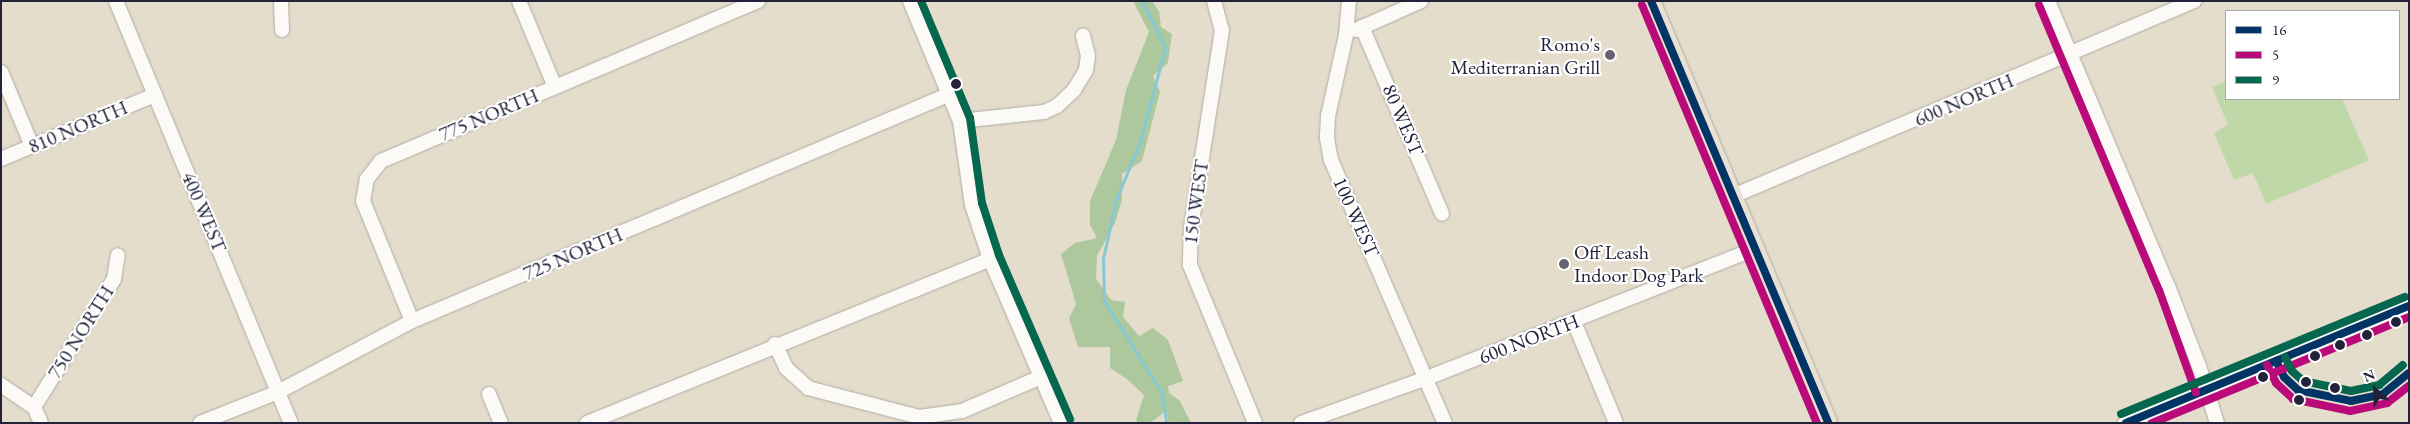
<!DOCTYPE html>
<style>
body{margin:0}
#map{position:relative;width:2410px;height:424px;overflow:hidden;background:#e4ddcc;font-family:"EB Garamond",serif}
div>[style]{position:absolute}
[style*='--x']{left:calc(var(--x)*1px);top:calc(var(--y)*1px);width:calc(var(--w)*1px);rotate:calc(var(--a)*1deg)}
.green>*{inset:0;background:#bed9a7}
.forest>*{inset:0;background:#acc89c}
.stream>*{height:3px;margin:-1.5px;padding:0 1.5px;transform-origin:1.5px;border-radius:1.5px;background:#85c9d6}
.roads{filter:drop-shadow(0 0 1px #b0aca3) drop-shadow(0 0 1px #b0aca3)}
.minor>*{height:14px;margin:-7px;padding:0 7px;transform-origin:7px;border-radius:7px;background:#fbfaf7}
.major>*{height:18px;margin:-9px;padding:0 9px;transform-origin:9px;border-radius:9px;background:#e9e1d4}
.bus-1>*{height:8px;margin:-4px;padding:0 4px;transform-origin:4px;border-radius:4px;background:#023465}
.bus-2>*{height:8px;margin:-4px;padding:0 4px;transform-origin:4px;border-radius:4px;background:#ba0a7a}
.bus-3>*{height:8px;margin:-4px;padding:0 4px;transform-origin:4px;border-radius:4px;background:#05674e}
.dots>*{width:14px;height:14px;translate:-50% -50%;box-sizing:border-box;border:2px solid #fff;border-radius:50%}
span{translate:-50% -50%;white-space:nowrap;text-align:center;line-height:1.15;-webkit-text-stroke:4.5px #fff;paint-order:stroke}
.poi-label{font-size:20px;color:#22223b}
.right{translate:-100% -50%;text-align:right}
.left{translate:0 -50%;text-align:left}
.street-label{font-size:20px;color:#22223b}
.frame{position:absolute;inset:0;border:2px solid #22223b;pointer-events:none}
.legend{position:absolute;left:2225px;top:10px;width:175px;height:90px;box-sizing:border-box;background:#fff;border:1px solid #a7a7b1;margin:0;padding:6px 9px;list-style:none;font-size:15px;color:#22223b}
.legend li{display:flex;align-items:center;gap:10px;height:25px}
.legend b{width:25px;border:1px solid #a7a7b1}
.north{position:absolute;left:2350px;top:364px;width:50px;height:50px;-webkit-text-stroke:4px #fff;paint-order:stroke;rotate:336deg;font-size:14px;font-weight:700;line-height:20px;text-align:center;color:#22223b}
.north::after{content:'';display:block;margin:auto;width:18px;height:22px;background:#22223b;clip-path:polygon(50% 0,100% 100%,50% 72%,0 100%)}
</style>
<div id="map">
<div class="green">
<div style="clip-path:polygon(2226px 81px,2226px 99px,2342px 99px,2369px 160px,2266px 204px,2253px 173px,2234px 180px,2214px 133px,2228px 125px,2212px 87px)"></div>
</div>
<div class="forest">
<div style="clip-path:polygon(1133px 1px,1152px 1px,1159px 11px,1161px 27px,1172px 34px,1168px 63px,1153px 76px,1160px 92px,1142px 161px,1122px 174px,1122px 200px,1115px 223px,1097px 256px,1096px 279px,1111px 300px,1125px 302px,1123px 317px,1139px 336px,1153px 328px,1168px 340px,1183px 381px,1168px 386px,1169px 393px,1180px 401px,1191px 423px,1169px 423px,1166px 411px,1150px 423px,1138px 423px,1136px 420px,1144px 395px,1127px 379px,1110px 368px,1110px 347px,1078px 347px,1069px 318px,1076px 304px,1061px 254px,1075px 243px,1097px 238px,1090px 225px,1090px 201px,1116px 140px,1126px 90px,1149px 32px)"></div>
</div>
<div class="stream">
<div style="--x:1142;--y:1;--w:52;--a:63.9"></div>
<div style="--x:1165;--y:48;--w:97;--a:104.9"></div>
<div style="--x:1140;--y:142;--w:60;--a:112.7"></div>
<div style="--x:1117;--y:197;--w:63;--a:102.9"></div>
<div style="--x:1103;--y:258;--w:43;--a:88.7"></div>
<div style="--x:1104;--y:301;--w:109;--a:57.8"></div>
<div style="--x:1162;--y:393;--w:30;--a:82"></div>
</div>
<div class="roads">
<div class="minor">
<div style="--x:116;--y:1;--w:457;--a:67.5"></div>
<div style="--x:281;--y:1;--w:29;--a:88"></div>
<div style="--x:519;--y:1;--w:93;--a:67.3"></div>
<div style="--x:910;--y:1;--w:130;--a:67.4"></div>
<div style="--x:960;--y:121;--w:85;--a:81.9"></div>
<div style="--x:972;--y:205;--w:57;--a:71.6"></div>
<div style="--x:990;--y:259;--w:179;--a:66.6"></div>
<div style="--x:1214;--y:1;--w:30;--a:75"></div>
<div style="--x:1222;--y:30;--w:200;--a:98.9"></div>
<div style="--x:1191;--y:228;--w:37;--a:92"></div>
<div style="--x:1190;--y:265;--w:171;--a:67.6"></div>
<div style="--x:1349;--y:1;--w:34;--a:95"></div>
<div style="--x:1346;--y:35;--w:83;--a:102.5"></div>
<div style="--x:1328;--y:116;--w:22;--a:93"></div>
<div style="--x:1327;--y:138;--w:22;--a:80"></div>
<div style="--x:1331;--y:160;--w:287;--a:66.6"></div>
<div style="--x:2048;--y:1;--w:309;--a:67.2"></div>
<div style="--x:2168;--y:286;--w:86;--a:68.8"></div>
<div style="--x:2199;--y:366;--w:60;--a:72.5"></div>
<div style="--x:1362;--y:27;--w:203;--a:66.8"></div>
<div style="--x:1356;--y:30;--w:71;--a:-24"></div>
<div style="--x:1;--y:72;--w:80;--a:67.3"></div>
<div style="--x:960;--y:121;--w:84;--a:-6.1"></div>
<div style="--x:1044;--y:112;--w:14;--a:-25"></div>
<div style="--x:1057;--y:106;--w:23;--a:-43"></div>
<div style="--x:1074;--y:90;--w:23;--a:-59"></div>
<div style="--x:1086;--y:70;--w:14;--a:-82"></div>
<div style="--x:1088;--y:56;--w:21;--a:-104"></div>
<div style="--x:1;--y:159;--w:167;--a:-22.6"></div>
<div style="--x:1733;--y:196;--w:501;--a:-22.93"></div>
<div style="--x:412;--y:321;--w:130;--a:-112.2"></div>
<div style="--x:363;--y:201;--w:22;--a:-80"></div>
<div style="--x:367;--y:179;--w:23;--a:-52"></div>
<div style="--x:381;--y:161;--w:410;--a:-23"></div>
<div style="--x:1574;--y:322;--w:109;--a:67.4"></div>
<div style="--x:775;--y:344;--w:26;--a:65"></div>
<div style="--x:786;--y:368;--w:30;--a:42"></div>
<div style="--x:808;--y:388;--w:115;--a:14.6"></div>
<div style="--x:919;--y:417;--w:43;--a:-7.9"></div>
<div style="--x:962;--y:411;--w:86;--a:-23.3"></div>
<div style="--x:1;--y:385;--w:40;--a:34"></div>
<div style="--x:34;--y:407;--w:17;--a:66"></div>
<div style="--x:489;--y:394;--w:31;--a:68"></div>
<div style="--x:34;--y:407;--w:151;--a:-58"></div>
<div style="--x:114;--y:279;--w:24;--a:-81"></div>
<div style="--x:200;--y:423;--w:84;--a:-21.7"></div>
<div style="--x:278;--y:392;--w:152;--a:-27.9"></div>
<div style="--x:412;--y:321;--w:584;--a:-22.88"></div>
<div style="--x:587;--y:423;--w:435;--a:-22.1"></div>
<div style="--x:1301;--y:423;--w:134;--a:-19.7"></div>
<div style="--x:1427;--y:378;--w:352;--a:-21.5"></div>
<div style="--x:2125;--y:423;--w:307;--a:-22.4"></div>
</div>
<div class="major">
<div style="--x:1651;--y:1;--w:458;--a:67.2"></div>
</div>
</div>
<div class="bus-1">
<div style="--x:1651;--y:1;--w:458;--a:67.2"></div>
<div style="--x:2276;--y:361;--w:18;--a:63"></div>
<div style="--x:2284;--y:377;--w:19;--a:43"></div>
<div style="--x:2298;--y:390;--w:54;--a:11.7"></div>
<div style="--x:2351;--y:401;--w:33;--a:-12"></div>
<div style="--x:2383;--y:394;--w:33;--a:-39"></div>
<div style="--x:2126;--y:423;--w:306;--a:-22.5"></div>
</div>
<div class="bus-2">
<div style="--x:1642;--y:5;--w:453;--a:67.3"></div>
<div style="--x:2039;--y:5;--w:309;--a:67.2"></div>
<div style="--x:2159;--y:290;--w:109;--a:70.2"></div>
<div style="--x:2267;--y:365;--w:20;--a:63"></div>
<div style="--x:2276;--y:383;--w:23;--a:43"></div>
<div style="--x:2293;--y:399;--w:58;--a:11.9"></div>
<div style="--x:2350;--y:411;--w:38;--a:-12"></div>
<div style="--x:2387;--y:403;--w:28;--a:-38"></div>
<div style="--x:2152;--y:423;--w:278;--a:-22.4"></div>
</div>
<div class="bus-3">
<div style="--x:921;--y:1;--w:127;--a:67.3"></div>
<div style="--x:970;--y:118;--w:86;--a:82"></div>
<div style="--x:982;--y:203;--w:55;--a:71.9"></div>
<div style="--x:999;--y:255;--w:179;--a:66.6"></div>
<div style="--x:2285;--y:357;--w:16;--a:63"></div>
<div style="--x:2292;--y:371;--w:15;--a:42"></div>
<div style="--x:2303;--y:381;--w:49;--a:11.8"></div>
<div style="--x:2351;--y:391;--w:29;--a:-12"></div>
<div style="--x:2379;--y:385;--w:31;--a:-40"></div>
<div style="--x:2121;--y:414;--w:307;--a:-22.4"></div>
</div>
<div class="dots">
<div style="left:1610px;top:55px;background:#66636e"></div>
<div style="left:956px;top:84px;background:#22223b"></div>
<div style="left:1564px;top:264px;background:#66636e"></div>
<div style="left:2396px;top:322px;background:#22223b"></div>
<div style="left:2367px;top:335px;background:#22223b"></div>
<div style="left:2340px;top:345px;background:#22223b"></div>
<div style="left:2315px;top:356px;background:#22223b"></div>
<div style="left:2263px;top:377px;background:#22223b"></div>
<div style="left:2306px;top:382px;background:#22223b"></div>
<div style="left:2335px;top:388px;background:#22223b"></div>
<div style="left:2299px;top:400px;background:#22223b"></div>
</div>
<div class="poi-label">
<span class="right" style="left:1600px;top:56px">Romo's<br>Mediterranian Grill</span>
<span class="left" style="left:1574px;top:264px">Off Leash<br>Indoor Dog Park</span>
</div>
<div class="street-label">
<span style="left:1964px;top:100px;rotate:-23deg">600 NORTH</span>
<span style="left:489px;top:115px;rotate:-23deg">775 NORTH</span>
<span style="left:1403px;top:120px;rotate:67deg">80 WEST</span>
<span style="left:78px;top:127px;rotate:-23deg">810 NORTH</span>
<span style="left:1196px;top:202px;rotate:-82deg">150 WEST</span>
<span style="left:204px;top:212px;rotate:67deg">400 WEST</span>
<span style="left:1356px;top:217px;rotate:66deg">100 WEST</span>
<span style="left:573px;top:254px;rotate:-23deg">725 NORTH</span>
<span style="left:81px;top:332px;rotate:-58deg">750 NORTH</span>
<span style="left:1529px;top:339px;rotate:-21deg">600 NORTH</span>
</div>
<div class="frame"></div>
<ul class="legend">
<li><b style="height:6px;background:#023465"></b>16</li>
<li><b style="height:6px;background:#ba0a7a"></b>5</li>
<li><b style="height:6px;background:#05674e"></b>9</li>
</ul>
<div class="north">N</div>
</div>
